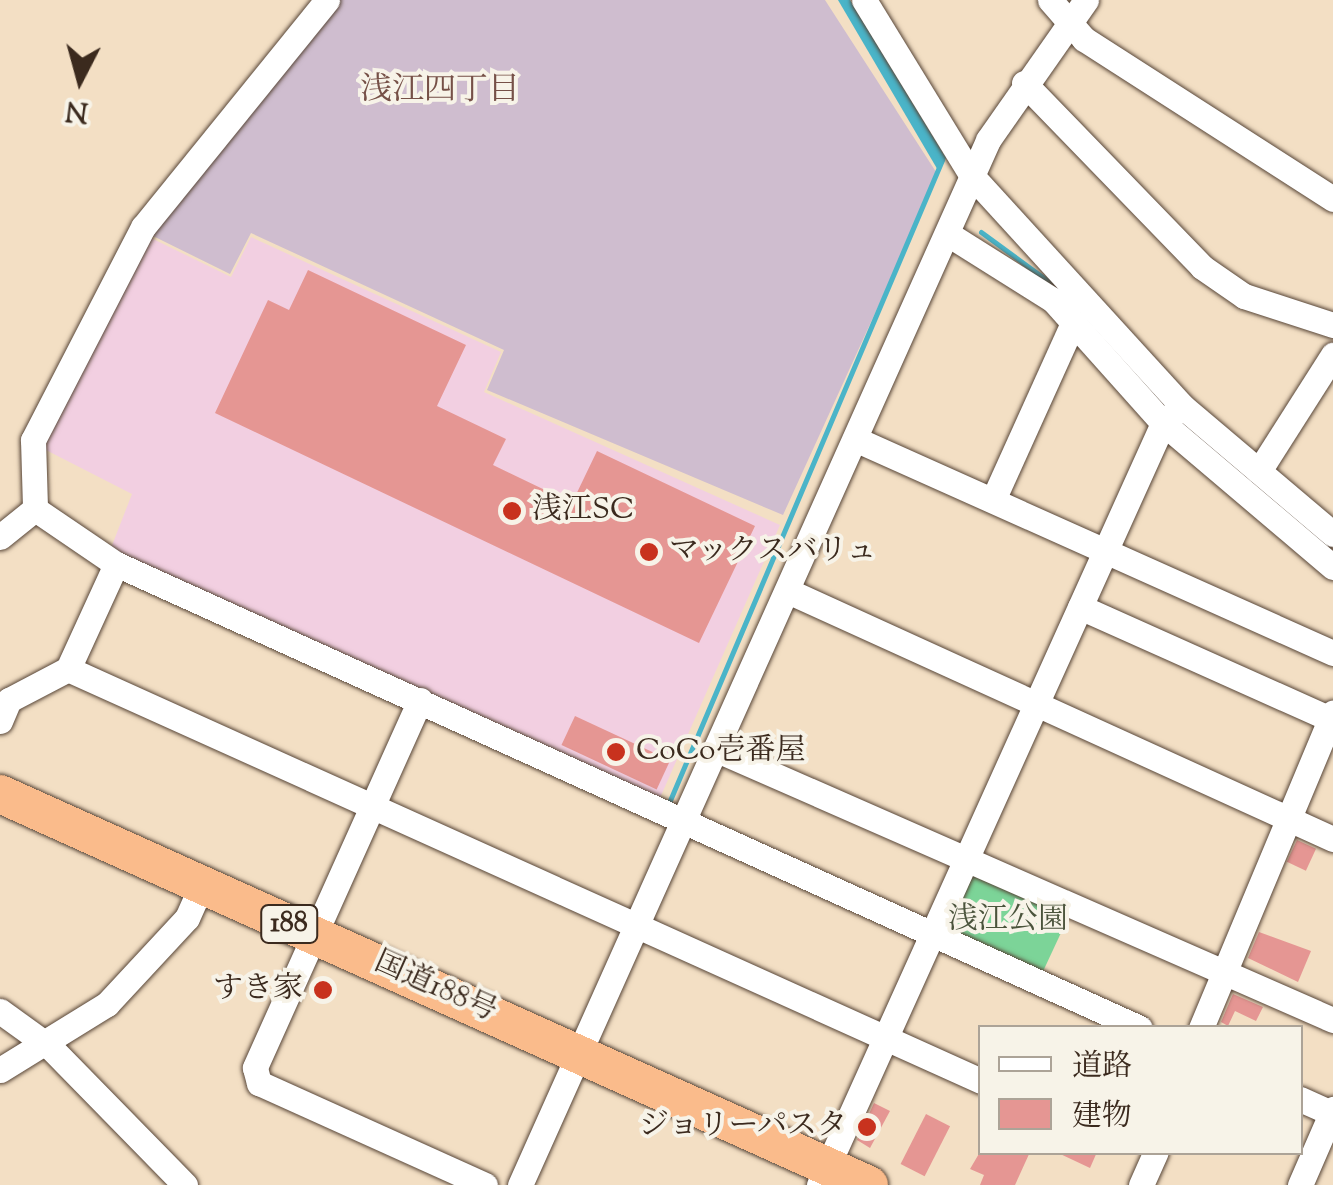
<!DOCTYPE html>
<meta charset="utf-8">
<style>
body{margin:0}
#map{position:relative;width:1333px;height:1185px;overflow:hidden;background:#f3dfc4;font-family:"Sorts Mill Goudy","Noto Serif JP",serif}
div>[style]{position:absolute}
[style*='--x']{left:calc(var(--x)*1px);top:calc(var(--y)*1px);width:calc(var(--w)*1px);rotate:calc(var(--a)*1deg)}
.built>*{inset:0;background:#f2cfe1}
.industrial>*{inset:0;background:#cfbdcf}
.green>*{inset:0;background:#7cd498;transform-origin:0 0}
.water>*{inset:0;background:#4ab4c8}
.stream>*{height:5px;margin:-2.5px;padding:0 2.5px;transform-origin:2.5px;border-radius:2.5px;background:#4ab4c8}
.building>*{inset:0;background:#e59693;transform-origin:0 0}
.roads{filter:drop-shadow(0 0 2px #574537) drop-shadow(0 0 2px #574537)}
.minor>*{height:25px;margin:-12.5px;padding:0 12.5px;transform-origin:12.5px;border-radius:12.5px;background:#fff}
.highway>*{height:38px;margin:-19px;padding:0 19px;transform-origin:19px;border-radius:19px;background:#fabb8b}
.dots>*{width:28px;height:28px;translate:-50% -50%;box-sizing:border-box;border:5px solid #f7f3e8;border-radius:50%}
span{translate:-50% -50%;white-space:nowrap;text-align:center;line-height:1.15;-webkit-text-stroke:8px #f7f3e8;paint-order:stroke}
.shield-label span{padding:2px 8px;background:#f7f3e8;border:2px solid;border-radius:8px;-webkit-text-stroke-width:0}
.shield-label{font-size:28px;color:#3b2a1e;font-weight:700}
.poi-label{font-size:30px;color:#3b2a1e}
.left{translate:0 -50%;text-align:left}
.right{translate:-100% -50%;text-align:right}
.park-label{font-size:30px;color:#4b543c}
.street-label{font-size:30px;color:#3b2a1e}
.neighbourhood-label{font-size:32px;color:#765047}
.legend{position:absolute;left:978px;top:1025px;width:325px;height:130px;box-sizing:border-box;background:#f7f3e8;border:2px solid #aca397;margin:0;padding:12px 18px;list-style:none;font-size:30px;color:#3b2a1e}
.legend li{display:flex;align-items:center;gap:20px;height:50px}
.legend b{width:50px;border:2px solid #aca397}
.north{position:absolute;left:30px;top:30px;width:100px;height:100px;-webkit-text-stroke:8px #f7f3e8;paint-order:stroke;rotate:186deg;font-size:28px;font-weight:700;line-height:40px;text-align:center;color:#3b2a1e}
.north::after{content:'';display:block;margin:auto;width:35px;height:45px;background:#3b2a1e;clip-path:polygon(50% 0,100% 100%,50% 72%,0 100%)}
</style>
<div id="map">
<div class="built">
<div style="clip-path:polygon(251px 237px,501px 352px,484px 392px,780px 525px,660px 798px,109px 553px,132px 494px,42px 448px,151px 238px,231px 277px)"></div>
</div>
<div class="industrial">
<div style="clip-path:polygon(338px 0,825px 0,938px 175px,783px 515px,487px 390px,504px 350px,251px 233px,230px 274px,151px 235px)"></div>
</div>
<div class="green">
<div style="left:974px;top:871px;width:105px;height:62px;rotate:25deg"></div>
</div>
<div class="water">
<div style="clip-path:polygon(838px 0,850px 0,946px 158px,939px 172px)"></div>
</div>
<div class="stream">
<div style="--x:981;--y:232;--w:97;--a:36.2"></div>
<div style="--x:668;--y:805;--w:701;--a:-66.98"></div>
</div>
<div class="building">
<div style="clip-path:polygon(308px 270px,466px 345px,437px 406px,506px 439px,493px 465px,572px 503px,597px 451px,755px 526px,699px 643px,215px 413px,268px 300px,289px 310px)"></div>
<div style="left:575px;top:716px;width:105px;height:32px;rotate:25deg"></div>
<div style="left:1297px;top:840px;width:21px;height:24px;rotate:25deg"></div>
<div style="clip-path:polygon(1259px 932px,1311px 951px,1298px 982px,1248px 958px)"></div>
<div style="clip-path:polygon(1233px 994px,1263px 1007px,1256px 1021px,1235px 1011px,1228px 1026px,1221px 1022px)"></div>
<div style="clip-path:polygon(874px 1103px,890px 1111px,870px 1148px,857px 1140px)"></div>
<div style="left:926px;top:1114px;width:27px;height:56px;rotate:27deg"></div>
<div style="clip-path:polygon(980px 1152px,1030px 1152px,1015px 1185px,980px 1185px,984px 1175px,970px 1169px)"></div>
<div style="clip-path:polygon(1056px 1152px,1097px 1152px,1090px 1168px)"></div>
</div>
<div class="roads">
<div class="minor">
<div style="--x:327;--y:0;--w:292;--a:129"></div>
<div style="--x:143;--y:227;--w:240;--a:117.3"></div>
<div style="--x:33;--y:440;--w:69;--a:88.3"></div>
<div style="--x:35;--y:509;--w:98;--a:34.2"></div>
<div style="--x:116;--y:564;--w:1124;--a:24.38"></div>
<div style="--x:864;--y:0;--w:206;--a:58.5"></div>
<div style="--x:972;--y:176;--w:311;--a:47.6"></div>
<div style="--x:1182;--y:406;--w:198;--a:40.3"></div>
<div style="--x:1050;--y:0;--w:52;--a:48.9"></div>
<div style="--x:1084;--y:39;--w:296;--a:32.7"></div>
<div style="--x:1024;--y:83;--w:256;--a:45.9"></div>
<div style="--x:1202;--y:267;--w:51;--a:34.6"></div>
<div style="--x:1244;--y:296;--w:94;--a:18"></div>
<div style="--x:948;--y:234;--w:124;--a:32.2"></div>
<div style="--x:1053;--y:300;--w:165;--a:48.2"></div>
<div style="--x:1163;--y:423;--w:223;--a:40.3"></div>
<div style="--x:855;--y:439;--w:524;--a:24.12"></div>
<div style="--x:1259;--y:471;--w:138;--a:-57.5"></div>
<div style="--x:993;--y:500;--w:194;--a:-65.7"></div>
<div style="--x:0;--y:537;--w:45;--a:-38.7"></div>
<div style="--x:788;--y:591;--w:599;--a:24.47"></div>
<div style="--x:1080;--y:607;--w:274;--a:24.1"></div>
<div style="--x:68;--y:669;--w:1002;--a:24.29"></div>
<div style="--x:420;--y:700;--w:403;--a:114.2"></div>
<div style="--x:255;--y:1068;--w:16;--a:75"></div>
<div style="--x:259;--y:1083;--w:248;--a:24.3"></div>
<div style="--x:0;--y:721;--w:23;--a:-67"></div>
<div style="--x:9;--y:700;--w:67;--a:-27.7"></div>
<div style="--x:68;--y:669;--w:115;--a:-65.4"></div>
<div style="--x:715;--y:749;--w:675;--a:23.68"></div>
<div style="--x:0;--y:1011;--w:62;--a:35.8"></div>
<div style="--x:50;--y:1047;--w:193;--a:45.6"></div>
<div style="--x:1201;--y:1028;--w:342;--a:-67.3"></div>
<div style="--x:0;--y:1070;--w:126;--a:-31.7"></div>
<div style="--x:107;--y:1004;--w:117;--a:-47.1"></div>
<div style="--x:187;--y:918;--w:36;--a:-66"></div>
<div style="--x:1300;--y:1099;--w:34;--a:24"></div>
<div style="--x:520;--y:1185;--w:1145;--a:-65.87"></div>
<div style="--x:988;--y:140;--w:171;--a:-55"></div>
<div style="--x:819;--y:1185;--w:836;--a:-65.7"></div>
<div style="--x:1163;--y:423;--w:25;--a:-42"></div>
<div style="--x:1141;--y:1185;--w:36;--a:-66"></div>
<div style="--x:1300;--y:1185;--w:83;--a:-66.5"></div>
</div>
<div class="highway">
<div style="--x:0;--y:794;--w:953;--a:24.23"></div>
</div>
</div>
<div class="dots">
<div style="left:512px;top:511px;background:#c8321e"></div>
<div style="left:649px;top:552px;background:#c8321e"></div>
<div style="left:616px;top:752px;background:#c8321e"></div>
<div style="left:323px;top:990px;background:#c8321e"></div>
<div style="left:867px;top:1127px;background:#c8321e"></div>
</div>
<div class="shield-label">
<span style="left:289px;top:924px">188</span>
</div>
<div class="poi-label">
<span class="left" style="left:532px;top:511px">浅江SC</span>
<span class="left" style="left:669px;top:552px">マックスバリュ</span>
<span class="left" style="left:636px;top:752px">CoCo壱番屋</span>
<span class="right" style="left:303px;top:990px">すき家</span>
<span class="right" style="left:847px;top:1127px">ジョリーパスタ</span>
</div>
<div class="park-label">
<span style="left:1008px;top:921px">浅江公園</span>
</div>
<div class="street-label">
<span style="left:435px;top:988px;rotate:24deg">国道188号</span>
</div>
<div class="neighbourhood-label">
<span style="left:440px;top:91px">浅江四丁目</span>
</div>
<ul class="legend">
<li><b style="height:12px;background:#fff"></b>道路</li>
<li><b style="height:28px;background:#e59693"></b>建物</li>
</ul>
<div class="north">N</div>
</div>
